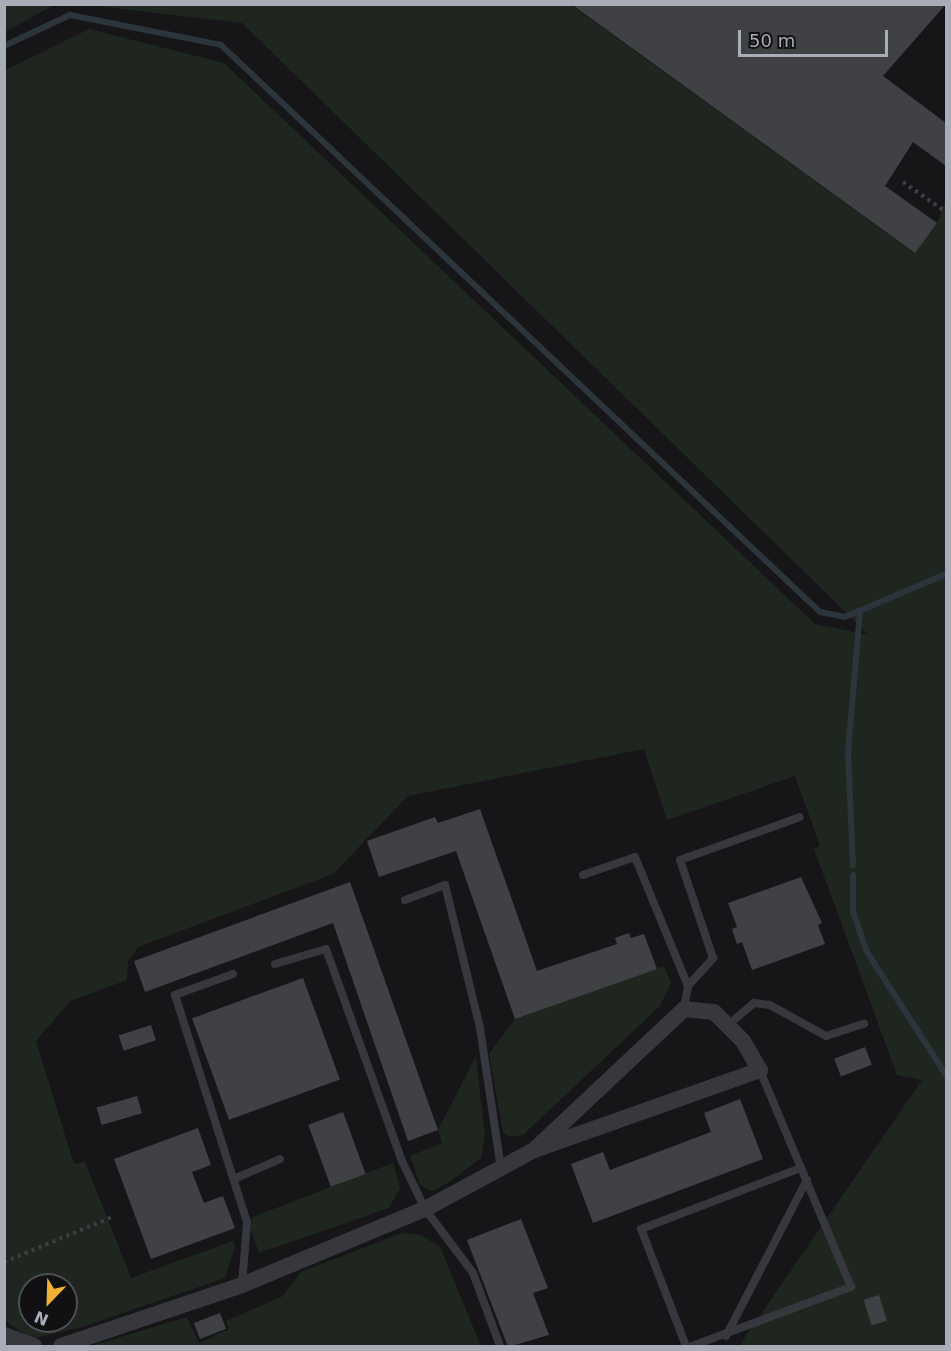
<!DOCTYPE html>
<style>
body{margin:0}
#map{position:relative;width:951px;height:1351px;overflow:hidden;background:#161618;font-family:"DejaVu Sans",sans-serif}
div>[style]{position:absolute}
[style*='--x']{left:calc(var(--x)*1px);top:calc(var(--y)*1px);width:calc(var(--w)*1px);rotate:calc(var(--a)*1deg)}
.green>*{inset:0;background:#1e261f}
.stream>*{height:6px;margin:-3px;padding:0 3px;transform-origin:3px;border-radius:3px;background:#2c353c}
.building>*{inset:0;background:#404145;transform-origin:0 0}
.path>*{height:4px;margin-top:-2px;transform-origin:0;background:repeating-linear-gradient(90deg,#3d3f44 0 3px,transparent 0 7.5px)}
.lane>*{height:8px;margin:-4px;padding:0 4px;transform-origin:4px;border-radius:4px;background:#37383d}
.street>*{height:16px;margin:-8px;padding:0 8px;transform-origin:8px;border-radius:8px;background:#37383d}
span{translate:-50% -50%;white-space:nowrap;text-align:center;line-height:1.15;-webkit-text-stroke:6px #111113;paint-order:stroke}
.frame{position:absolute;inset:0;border:6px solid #a8adb8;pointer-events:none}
.north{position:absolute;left:18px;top:1273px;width:60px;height:60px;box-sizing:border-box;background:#111113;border:2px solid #4d4f55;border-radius:50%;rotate:203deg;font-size:16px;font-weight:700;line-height:24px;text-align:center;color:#a8adb8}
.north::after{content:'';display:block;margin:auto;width:21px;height:27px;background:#f2b134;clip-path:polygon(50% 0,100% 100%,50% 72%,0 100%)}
.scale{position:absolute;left:738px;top:30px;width:150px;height:27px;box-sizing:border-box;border:3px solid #a8adb8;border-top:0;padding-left:8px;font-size:18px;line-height:21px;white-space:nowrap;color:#a8adb8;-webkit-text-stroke:4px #111113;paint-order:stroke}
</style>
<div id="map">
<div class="green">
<div style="clip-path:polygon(5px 4px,54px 4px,54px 5px,5px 32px)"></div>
<div style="clip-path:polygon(evenodd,88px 5px,571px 5px,914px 253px,937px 223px,946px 199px,946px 1346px,739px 1346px,922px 1080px,897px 1075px,814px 849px,820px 846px,795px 776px,667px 820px,644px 749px,408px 796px,333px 874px,138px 947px,128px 961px,127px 980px,70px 1001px,36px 1041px,74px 1164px,85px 1162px,131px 1278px,233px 1241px,235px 1247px,225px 1278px,82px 1327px,31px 1339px,4px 1320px,4px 71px,89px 29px,224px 63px,815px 624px,869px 635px,242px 23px,88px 5px,30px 1285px,66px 1285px,66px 1321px,30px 1321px,30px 1285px)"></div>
<div style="clip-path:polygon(664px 966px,671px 983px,660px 1006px,523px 1135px,510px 1137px,503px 1132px,489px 1054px,515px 1019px)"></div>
<div style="clip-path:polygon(476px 1056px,485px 1136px,481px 1158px,449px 1182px,433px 1191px,426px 1189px,420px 1184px,410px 1156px,442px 1143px,438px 1130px)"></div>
<div style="clip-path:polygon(393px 1163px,400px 1188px,389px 1208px,259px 1253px,250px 1228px,253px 1217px)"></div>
<div style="clip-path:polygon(402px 1233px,421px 1235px,440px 1247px,481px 1346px,91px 1346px,187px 1317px,199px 1343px,229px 1329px,226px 1321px,283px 1296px,301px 1272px)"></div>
</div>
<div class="stream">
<div style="--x:4;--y:46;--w:73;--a:-25.2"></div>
<div style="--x:70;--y:15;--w:154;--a:11.2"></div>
<div style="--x:221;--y:45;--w:825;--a:43.43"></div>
<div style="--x:820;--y:612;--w:25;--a:11"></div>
<div style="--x:845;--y:617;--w:110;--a:-23.1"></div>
<div style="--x:853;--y:865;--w:113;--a:-92.5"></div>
<div style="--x:848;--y:752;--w:142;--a:-85.1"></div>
<div style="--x:853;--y:875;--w:37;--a:90"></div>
<div style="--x:853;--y:912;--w:42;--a:70.7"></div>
<div style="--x:867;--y:952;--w:146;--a:57.3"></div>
</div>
<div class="building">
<div style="clip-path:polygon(571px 4px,946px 4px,883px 76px,946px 123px,946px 166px,913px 142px,885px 186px,937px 223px,915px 253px)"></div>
<div style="clip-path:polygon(480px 809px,537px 971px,617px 944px,615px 938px,629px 933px,631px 938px,644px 934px,657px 969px,515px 1019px,456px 851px,379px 877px,367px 841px,435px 817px,438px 823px)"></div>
<div style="clip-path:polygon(801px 877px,822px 923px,818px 925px,825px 944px,752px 970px,742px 942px,737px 944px,732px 929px,737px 927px,728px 903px)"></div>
<div style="clip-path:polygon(350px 882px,438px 1130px,408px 1141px,333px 923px,145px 992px,134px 961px)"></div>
<div style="left:303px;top:978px;width:108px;height:118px;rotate:70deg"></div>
<div style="left:151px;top:1025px;width:16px;height:34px;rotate:72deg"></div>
<div style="left:865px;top:1047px;width:19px;height:33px;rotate:69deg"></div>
<div style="left:137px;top:1096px;width:18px;height:42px;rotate:74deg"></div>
<div style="clip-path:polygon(740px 1099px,763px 1159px,593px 1223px,571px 1164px,603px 1152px,610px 1170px,711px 1132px,704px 1113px)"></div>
<div style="left:343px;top:1112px;width:66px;height:37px;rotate:70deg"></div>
<div style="clip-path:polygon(198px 1128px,211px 1165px,192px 1172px,204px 1203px,223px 1196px,235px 1228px,151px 1259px,114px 1159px)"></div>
<div style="clip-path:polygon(521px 1219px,548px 1288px,533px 1293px,549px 1335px,508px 1347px,467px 1240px)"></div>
<div style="left:879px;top:1295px;width:27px;height:16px;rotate:73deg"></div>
<div style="left:220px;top:1313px;width:17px;height:28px;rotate:69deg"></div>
</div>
<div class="path">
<div style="--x:903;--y:182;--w:52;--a:34.9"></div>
<div style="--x:4;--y:1262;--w:117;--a:-22.6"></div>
</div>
<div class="lane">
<div style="--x:583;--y:875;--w:55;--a:-19.1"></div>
<div style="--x:635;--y:857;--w:139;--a:67.7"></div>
<div style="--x:688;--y:986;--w:23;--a:100"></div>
<div style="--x:405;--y:900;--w:43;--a:-20.6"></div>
<div style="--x:445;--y:885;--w:147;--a:76.2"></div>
<div style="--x:480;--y:1028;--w:142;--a:81.5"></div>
<div style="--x:275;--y:964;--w:53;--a:-16.4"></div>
<div style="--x:326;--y:949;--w:223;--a:70.3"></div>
<div style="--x:401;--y:1159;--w:55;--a:64.4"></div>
<div style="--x:425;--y:1209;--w:80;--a:53.1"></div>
<div style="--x:473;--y:1273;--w:78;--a:69.7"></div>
<div style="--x:233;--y:974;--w:62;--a:160.1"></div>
<div style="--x:175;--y:995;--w:238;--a:72.4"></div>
<div style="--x:247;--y:1222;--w:63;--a:94.5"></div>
<div style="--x:688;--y:986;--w:38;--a:-48"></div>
<div style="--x:713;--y:958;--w:103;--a:-108.6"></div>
<div style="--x:680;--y:860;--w:127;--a:-19.7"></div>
<div style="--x:729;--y:1024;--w:33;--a:-40"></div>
<div style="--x:754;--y:1003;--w:16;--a:7"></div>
<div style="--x:770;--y:1005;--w:64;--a:29"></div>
<div style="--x:826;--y:1036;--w:40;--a:-18"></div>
<div style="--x:234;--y:1179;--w:50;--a:-23.5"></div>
<div style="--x:726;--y:1336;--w:176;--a:-62.6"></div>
<div style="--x:686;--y:1346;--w:125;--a:-111"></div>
<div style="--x:641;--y:1229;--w:171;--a:-20.9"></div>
<div style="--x:692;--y:1346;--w:170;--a:-20.4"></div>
<div style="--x:851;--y:1287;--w:235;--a:-112.8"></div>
</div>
<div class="street">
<div style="--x:4;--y:1335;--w:32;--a:20"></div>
<div style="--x:61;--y:1346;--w:191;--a:-18.6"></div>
<div style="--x:242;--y:1285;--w:198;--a:-22.6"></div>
<div style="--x:425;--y:1209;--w:124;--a:-28.4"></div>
<div style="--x:534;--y:1150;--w:206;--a:-43.2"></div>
<div style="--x:684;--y:1009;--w:30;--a:6"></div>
<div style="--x:714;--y:1012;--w:41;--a:45"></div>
<div style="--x:743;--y:1041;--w:34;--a:60"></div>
<div style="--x:760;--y:1070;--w:240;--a:160.5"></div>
</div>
<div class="frame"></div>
<div class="north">N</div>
<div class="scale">50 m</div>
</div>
